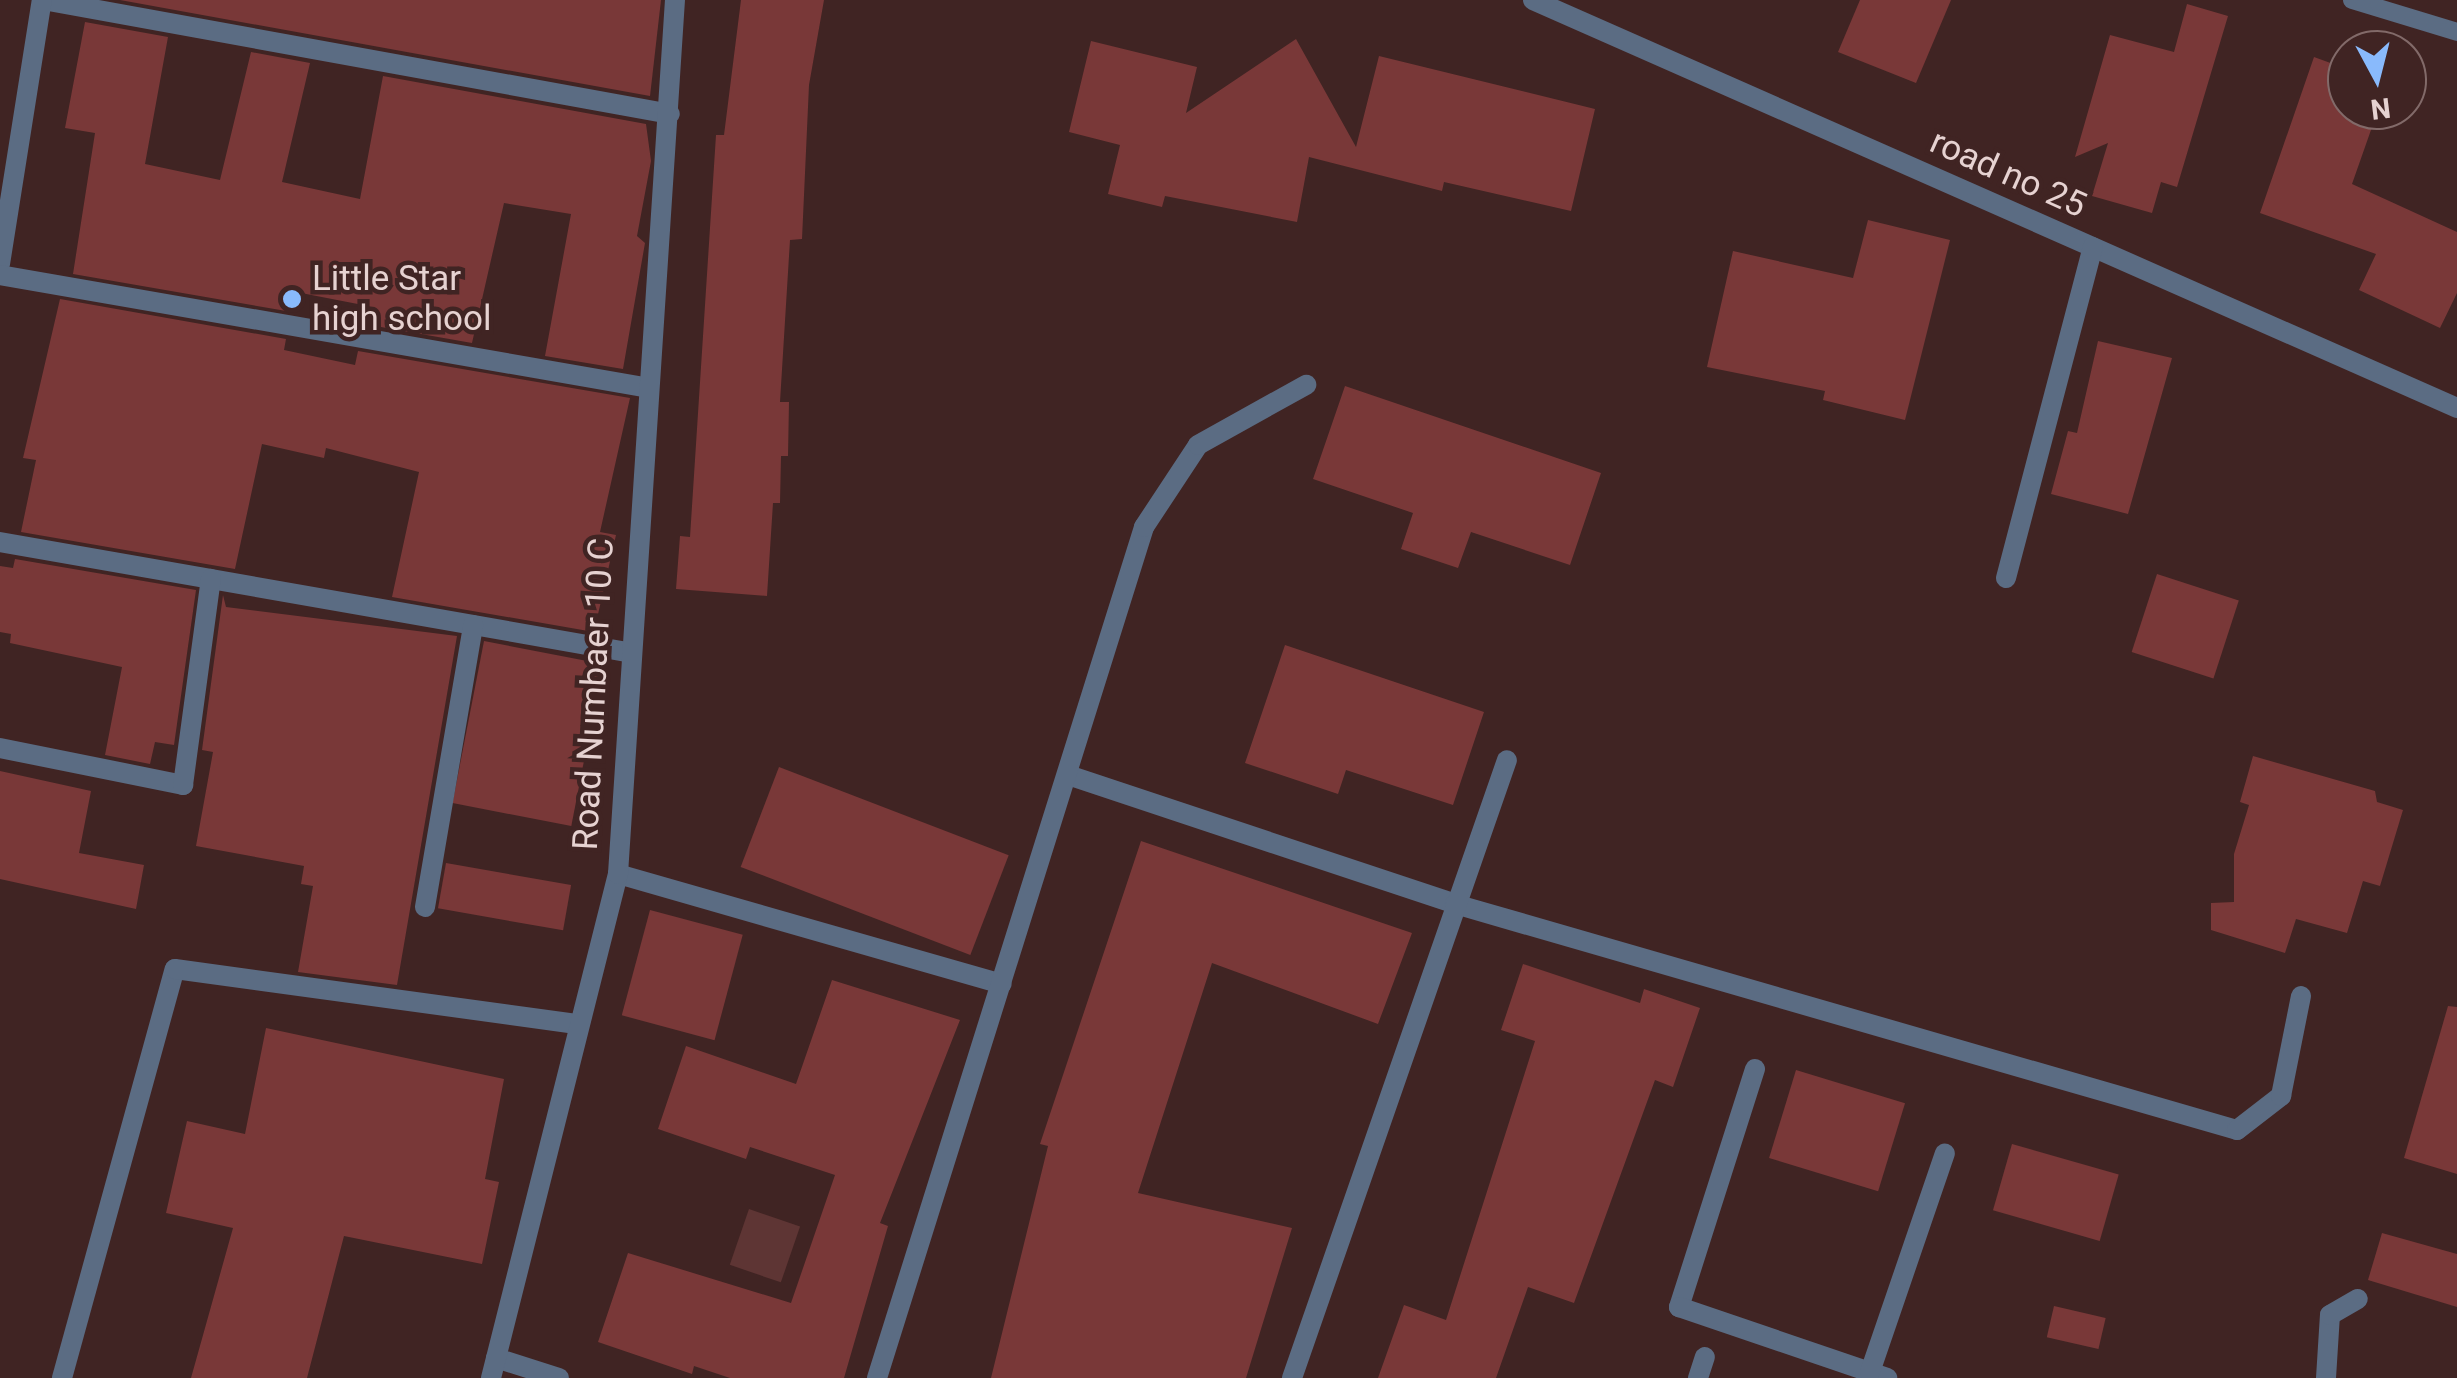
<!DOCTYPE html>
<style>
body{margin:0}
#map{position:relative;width:2457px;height:1378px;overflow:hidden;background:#402423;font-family:Roboto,sans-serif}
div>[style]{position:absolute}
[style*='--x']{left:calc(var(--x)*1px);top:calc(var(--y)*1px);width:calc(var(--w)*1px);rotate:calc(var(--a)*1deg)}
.green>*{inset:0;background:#5e3534;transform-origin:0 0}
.building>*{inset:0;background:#793838;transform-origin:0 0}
.service>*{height:18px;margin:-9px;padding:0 9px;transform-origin:9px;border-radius:9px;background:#5b6c83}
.minor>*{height:20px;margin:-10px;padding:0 10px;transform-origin:10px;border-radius:10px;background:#5b6c83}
.dots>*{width:28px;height:28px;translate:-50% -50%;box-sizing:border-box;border:5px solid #402423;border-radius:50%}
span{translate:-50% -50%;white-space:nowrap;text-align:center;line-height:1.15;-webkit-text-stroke:9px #402423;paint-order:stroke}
.street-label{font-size:35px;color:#e6d2d1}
.poi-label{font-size:35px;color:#e6d2d1}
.left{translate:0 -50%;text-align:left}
.north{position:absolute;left:2327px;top:30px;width:100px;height:100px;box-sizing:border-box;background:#402423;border:2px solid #826a69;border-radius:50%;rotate:173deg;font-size:28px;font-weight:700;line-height:40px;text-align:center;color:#e6d2d1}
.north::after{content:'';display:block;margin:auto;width:35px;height:45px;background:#89bafc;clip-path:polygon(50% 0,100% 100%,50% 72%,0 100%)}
</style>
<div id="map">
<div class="green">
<div style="left:749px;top:1209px;width:54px;height:59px;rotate:19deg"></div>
</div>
<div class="building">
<div style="clip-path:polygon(120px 0,661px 0,650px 96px)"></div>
<div style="clip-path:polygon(741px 0,824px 0,809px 85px,802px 239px,790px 240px,780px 402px,789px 402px,788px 456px,781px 456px,780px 503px,773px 503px,767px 596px,676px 589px,680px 536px,690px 537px,716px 135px,724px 135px)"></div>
<div style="clip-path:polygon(1860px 0,1951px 0,1916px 83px,1838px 52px)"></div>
<div style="clip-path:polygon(2187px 4px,2228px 16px,2177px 187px,2161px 182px,2152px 213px,2092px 196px,2108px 143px,2075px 157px,2110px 35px,2174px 52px)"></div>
<div style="clip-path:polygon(85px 22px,168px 37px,145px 164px,220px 180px,251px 52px,310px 63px,282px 182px,360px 199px,383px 76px,646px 124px,651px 161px,637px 236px,645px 243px,623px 369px,545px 356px,571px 214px,504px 203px,472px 343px,364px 324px,368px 306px,296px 292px,292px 312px,73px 274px,95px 133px,65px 128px)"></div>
<div style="clip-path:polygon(1296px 39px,1356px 147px,1379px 56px,1595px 109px,1571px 211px,1444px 182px,1442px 191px,1309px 157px,1297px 222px,1165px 196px,1162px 207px,1108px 194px,1120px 145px,1069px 132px,1091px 41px,1197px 67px,1186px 113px)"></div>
<div style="clip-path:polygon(2314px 57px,2347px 69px,2347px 110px,2378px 110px,2352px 184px,2457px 232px,2457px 293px,2440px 328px,2359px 290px,2376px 254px,2260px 213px)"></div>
<div style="clip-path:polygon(1868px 220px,1950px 240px,1905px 420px,1823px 400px,1825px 391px,1707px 367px,1733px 251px,1853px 278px)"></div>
<div style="clip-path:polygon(60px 299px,286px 339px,284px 350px,355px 365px,358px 351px,630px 398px,600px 532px,616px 535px,594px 632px,392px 597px,419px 472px,326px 448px,324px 458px,262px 444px,235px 569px,21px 532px,36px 460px,23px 458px)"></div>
<div style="clip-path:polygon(2098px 341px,2172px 358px,2128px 514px,2051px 494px,2068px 431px,2077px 433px)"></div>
<div style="clip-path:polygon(1345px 386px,1601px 473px,1570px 565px,1471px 532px,1458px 568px,1401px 549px,1413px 513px,1313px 479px)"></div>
<div style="clip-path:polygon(15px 559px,196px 590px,174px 745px,155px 742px,150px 764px,105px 755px,122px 667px,10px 643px,11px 634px,0 632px,0 566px,13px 568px)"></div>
<div style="left:2157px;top:574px;width:86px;height:82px;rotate:18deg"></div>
<div style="clip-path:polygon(223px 595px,226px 607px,457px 636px,397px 985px,298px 972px,313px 886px,301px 884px,304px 866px,196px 846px,213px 752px,202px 750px)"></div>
<div style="left:484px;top:641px;width:121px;height:165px;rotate:11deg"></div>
<div style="clip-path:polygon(1285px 645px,1484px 712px,1453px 805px,1346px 770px,1338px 794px,1245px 763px)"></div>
<div style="clip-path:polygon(2253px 756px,2375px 791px,2377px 802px,2403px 810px,2380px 886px,2363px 881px,2347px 933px,2296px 919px,2285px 953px,2211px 930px,2211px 903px,2234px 902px,2234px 854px,2249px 805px,2240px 802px)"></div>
<div style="left:779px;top:767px;width:246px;height:107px;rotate:21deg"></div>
<div style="clip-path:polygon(0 771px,91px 791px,79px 853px,144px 865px,136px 909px,0 879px)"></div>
<div style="clip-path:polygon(1141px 841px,1412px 933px,1378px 1024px,1212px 963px,1138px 1193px,1292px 1228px,1246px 1378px,991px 1378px,1048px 1146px,1040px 1144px)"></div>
<div style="left:446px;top:863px;width:127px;height:46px;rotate:10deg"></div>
<div style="left:650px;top:910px;width:96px;height:109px;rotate:15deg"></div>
<div style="clip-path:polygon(1523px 964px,1640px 1003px,1644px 989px,1700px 1008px,1673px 1087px,1655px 1080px,1574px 1303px,1528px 1287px,1496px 1378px,1378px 1378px,1404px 1305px,1446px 1320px,1535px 1041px,1501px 1030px)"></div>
<div style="clip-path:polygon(832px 980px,960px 1020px,880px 1223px,888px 1226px,844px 1378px,730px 1378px,694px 1366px,692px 1374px,598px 1342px,628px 1253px,791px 1303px,835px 1175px,750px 1147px,746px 1159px,658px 1129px,686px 1046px,796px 1084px)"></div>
<div style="clip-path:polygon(2448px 1006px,2457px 1007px,2457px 1174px,2404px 1158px)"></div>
<div style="clip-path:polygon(266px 1028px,504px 1079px,485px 1179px,499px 1182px,482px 1264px,344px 1236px,307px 1378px,191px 1378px,233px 1228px,166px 1213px,187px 1121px,245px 1134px)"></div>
<div style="left:1796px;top:1070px;width:114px;height:92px;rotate:17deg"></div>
<div style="left:2012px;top:1144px;width:111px;height:69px;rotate:16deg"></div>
<div style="clip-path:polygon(2382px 1233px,2457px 1254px,2457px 1307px,2368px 1280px)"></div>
<div style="left:2054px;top:1306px;width:53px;height:32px;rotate:13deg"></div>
</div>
<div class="service">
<div style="--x:2352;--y:0;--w:110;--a:16.9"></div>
</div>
<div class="minor">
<div style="--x:43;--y:0;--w:637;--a:10.3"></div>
<div style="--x:1533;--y:0;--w:1010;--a:23.82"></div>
<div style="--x:0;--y:264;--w:267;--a:-81"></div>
<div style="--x:0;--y:275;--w:654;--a:9.87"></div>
<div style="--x:0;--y:542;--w:637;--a:9.95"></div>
<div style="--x:2006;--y:578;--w:342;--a:-75.3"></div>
<div style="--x:0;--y:748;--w:187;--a:11.4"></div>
<div style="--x:183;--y:785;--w:208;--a:-82.3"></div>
<div style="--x:1068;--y:775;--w:408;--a:18.4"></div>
<div style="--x:1455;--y:904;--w:814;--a:16.12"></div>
<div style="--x:2237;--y:1130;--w:56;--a:-37.7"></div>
<div style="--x:2281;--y:1096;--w:102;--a:-78.7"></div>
<div style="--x:618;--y:874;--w:399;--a:16"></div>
<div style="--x:425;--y:907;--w:286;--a:-80.3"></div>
<div style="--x:1755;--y:1069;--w:250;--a:107.7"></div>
<div style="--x:1679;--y:1307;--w:220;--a:18.8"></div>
<div style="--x:496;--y:1358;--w:66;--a:17.6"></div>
<div style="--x:1870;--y:1372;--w:231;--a:-71.1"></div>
<div style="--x:62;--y:1378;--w:424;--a:-74.6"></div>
<div style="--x:175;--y:969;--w:407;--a:7.8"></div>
<div style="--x:491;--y:1378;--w:520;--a:-75.86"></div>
<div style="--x:618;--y:874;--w:876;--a:-86.27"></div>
<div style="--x:877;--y:1378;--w:892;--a:-72.58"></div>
<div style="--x:1144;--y:527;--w:98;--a:-56.6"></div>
<div style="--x:1198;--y:445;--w:124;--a:-29.1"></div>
<div style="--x:1292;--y:1378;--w:654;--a:-70.82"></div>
<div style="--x:1698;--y:1378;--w:22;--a:-72"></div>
<div style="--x:2326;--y:1378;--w:63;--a:-86.4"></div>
<div style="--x:2330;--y:1315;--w:32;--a:-30"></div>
</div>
<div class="dots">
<div style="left:292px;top:299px;background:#89bafc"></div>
</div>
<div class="street-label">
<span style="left:2008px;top:174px;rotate:24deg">road no 25</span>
<span style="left:594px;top:694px;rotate:-87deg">Road Numbaer 10 C</span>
</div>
<div class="poi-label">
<span class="left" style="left:312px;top:299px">Little Star<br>high school</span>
</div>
<div class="north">N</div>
</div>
